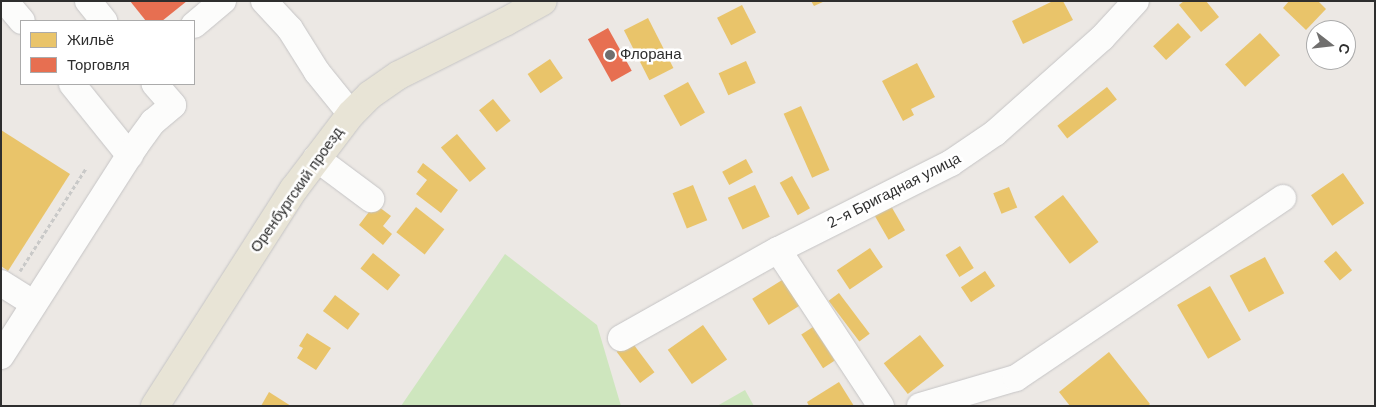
<!DOCTYPE html>
<meta charset="utf-8">
<style>
body{margin:0}
#map{position:relative;width:1376px;height:407px;overflow:hidden;background:#ece8e4;font-family:"DM Sans",sans-serif}
div>[style]{position:absolute}
[style*='--x']{left:calc(var(--x)*1px);top:calc(var(--y)*1px);width:calc(var(--w)*1px);rotate:calc(var(--a)*1deg)}
.green>*{inset:0;background:#cee6be}
.homes>*{inset:0;background:#e9c46a;transform-origin:0 0}
.shops>*{inset:0;background:#e76f51;transform-origin:0 0}
.path>*{height:3px;margin-top:-1.5px;transform-origin:0;background:repeating-linear-gradient(90deg,#c9c9c8 0 4px,transparent 0 6.5px)}
.roads{filter:drop-shadow(0 0 1px #c5c4c5) drop-shadow(0 0 1px #c5c4c5)}
.minor>*{height:26px;margin:-13px;padding:0 13px;transform-origin:13px;border-radius:13px;background:#fcfcfb}
.major>*{height:28px;margin:-14px;padding:0 14px;transform-origin:14px;border-radius:14px;background:#e8e4d6}
.dots>*{width:14px;height:14px;translate:-50% -50%;box-sizing:border-box;border:2px solid #fff;border-radius:50%}
span{translate:-50% -50%;white-space:nowrap;text-align:center;line-height:1.15;-webkit-text-stroke:5px #fff;paint-order:stroke}
.poi-label{font-size:15px;color:#2e2e2e}
.left{translate:0 -50%;text-align:left}
.street-label{font-size:15px;color:#2e2e2e}
.frame{position:absolute;inset:0;border:2px solid #2e2e2e;pointer-events:none}
.legend{position:absolute;left:20px;top:20px;width:175px;height:65px;box-sizing:border-box;background:#fff;border:1px solid #ababab;margin:0;padding:6px 9px;list-style:none;font-size:15px;color:#2e2e2e}
.legend li{display:flex;align-items:center;gap:10px;height:25px}
.legend b{width:25px;border:1px solid #ababab}
.north{position:absolute;left:1306px;top:20px;width:50px;height:50px;box-sizing:border-box;background:#fff;border:1px solid #ababab;border-radius:50%;rotate:106deg;font-size:14px;font-weight:700;line-height:20px;text-align:center;color:#2e2e2e}
.north::after{content:'';display:block;margin:auto;width:18px;height:22px;background:#706f6e;clip-path:polygon(50% 0,100% 100%,50% 72%,0 100%)}
</style>
<div id="map">
<div class="green">
<div style="clip-path:polygon(505px 254px,597px 325px,621px 406px,401px 406px)"></div>
<div style="clip-path:polygon(745px 390px,754px 406px,717px 406px)"></div>
</div>
<div class="homes">
<div style="clip-path:polygon(811px 1px,825px 1px,814px 6px)"></div>
<div style="clip-path:polygon(1053px 1px,1063px 1px,1073px 20px,1023px 44px,1012px 21px)"></div>
<div style="clip-path:polygon(1184px 1px,1206px 1px,1219px 17px,1201px 32px,1179px 5px)"></div>
<div style="clip-path:polygon(1289px 1px,1318px 1px,1326px 9px,1306px 30px,1283px 8px)"></div>
<div style="left:742px;top:5px;width:31px;height:28px;rotate:63deg"></div>
<div style="left:648px;top:18px;width:56px;height:27px;rotate:63deg"></div>
<div style="left:1178px;top:23px;width:19px;height:34px;rotate:47deg"></div>
<div style="left:1260px;top:33px;width:30px;height:47px;rotate:48deg"></div>
<div style="left:550px;top:59px;width:23px;height:27px;rotate:56deg"></div>
<div style="left:746px;top:61px;width:24px;height:30px;rotate:66deg"></div>
<div style="clip-path:polygon(917px 63px,935px 97px,911px 109px,914px 115px,903px 121px,882px 81px)"></div>
<div style="left:688px;top:82px;width:35px;height:28px;rotate:61deg"></div>
<div style="left:1107px;top:87px;width:16px;height:63px;rotate:52deg"></div>
<div style="left:493px;top:99px;width:28px;height:18px;rotate:51deg"></div>
<div style="left:801px;top:106px;width:70px;height:19px;rotate:66deg"></div>
<div style="clip-path:polygon(1px 130px,70px 174px,8px 271px,1px 266px)"></div>
<div style="left:457px;top:134px;width:45px;height:21px;rotate:50deg"></div>
<div style="left:746px;top:159px;width:15px;height:27px;rotate:62deg"></div>
<div style="clip-path:polygon(423px 163px,458px 190px,441px 213px,416px 194px,427px 180px,417px 172px)"></div>
<div style="left:1343px;top:173px;width:37px;height:39px;rotate:55deg"></div>
<div style="left:792px;top:176px;width:37px;height:14px;rotate:61deg"></div>
<div style="left:693px;top:185px;width:38px;height:22px;rotate:68deg"></div>
<div style="left:755px;top:185px;width:35px;height:30px;rotate:65deg"></div>
<div style="left:1009px;top:187px;width:22px;height:17px;rotate:68deg"></div>
<div style="left:1063px;top:195px;width:59px;height:36px;rotate:53deg"></div>
<div style="clip-path:polygon(375px 204px,391px 216px,383px 226px,392px 234px,383px 245px,359px 225px)"></div>
<div style="left:891px;top:206px;width:28px;height:19px;rotate:60deg"></div>
<div style="left:416px;top:207px;width:36px;height:32px;rotate:38deg"></div>
<div style="left:960px;top:246px;width:26px;height:17px;rotate:58deg"></div>
<div style="left:870px;top:248px;width:23px;height:40px;rotate:56deg"></div>
<div style="left:1336px;top:251px;width:25px;height:16px;rotate:50deg"></div>
<div style="left:373px;top:253px;width:35px;height:20px;rotate:39deg"></div>
<div style="left:1265px;top:257px;width:41px;height:40px;rotate:62deg"></div>
<div style="left:985px;top:271px;width:18px;height:29px;rotate:56deg"></div>
<div style="left:787px;top:277px;width:31px;height:41px;rotate:58deg"></div>
<div style="left:1210px;top:286px;width:62px;height:38px;rotate:60deg"></div>
<div style="left:839px;top:293px;width:51px;height:13px;rotate:53deg"></div>
<div style="left:335px;top:295px;width:31px;height:20px;rotate:37deg"></div>
<div style="left:703px;top:325px;width:42px;height:43px;rotate:55deg"></div>
<div style="left:813px;top:327px;width:40px;height:14px;rotate:57deg"></div>
<div style="clip-path:polygon(307px 333px,331px 348px,316px 370px,297px 358px,303px 348px,299px 346px)"></div>
<div style="left:920px;top:335px;width:39px;height:46px;rotate:52deg"></div>
<div style="left:631px;top:341px;width:39px;height:18px;rotate:53deg"></div>
<div style="clip-path:polygon(1109px 352px,1150px 404px,1148px 406px,1070px 406px,1059px 392px)"></div>
<div style="clip-path:polygon(839px 382px,854px 406px,809px 406px,807px 402px)"></div>
<div style="clip-path:polygon(269px 392px,291px 406px,261px 406px)"></div>
</div>
<div class="shops">
<div style="clip-path:polygon(130px 1px,187px 1px,162px 21px,146px 21px)"></div>
<div style="left:608px;top:28px;width:49px;height:23px;rotate:61deg"></div>
</div>
<div class="path">
<div style="--x:20;--y:271;--w:122;--a:-57.3"></div>
</div>
<div class="roads">
<div class="minor">
<div style="--x:5;--y:1;--w:26;--a:50"></div>
<div style="--x:88;--y:1;--w:26;--a:51"></div>
<div style="--x:264;--y:1;--w:38;--a:47"></div>
<div style="--x:290;--y:29;--w:51;--a:57.9"></div>
<div style="--x:317;--y:72;--w:54;--a:51"></div>
<div style="--x:194;--y:25;--w:38;--a:-40"></div>
<div style="--x:72;--y:84;--w:92;--a:51.1"></div>
<div style="--x:316;--y:158;--w:69;--a:36.7"></div>
<div style="--x:778;--y:250;--w:187;--a:56.6"></div>
<div style="--x:1;--y:283;--w:39;--a:32"></div>
<div style="--x:621;--y:338;--w:180;--a:-29.3"></div>
<div style="--x:778;--y:250;--w:194;--a:-26.7"></div>
<div style="--x:951;--y:163;--w:53;--a:-34.3"></div>
<div style="--x:995;--y:133;--w:143;--a:-41.6"></div>
<div style="--x:1102;--y:38;--w:50;--a:-47.4"></div>
<div style="--x:1;--y:356;--w:250;--a:-57.4"></div>
<div style="--x:136;--y:145;--w:29;--a:-54"></div>
<div style="--x:153;--y:122;--w:26;--a:-40"></div>
<div style="--x:173;--y:105;--w:28;--a:-131"></div>
<div style="--x:920;--y:406;--w:100;--a:-16.3"></div>
<div style="--x:1016;--y:378;--w:322;--a:-34"></div>
</div>
<div class="major">
<div style="--x:155;--y:406;--w:258;--a:-57.4"></div>
<div style="--x:294;--y:189;--w:94;--a:-52.8"></div>
<div style="--x:351;--y:114;--w:27;--a:-45"></div>
<div style="--x:370;--y:95;--w:35;--a:-35"></div>
<div style="--x:399;--y:75;--w:119;--a:-26.6"></div>
<div style="--x:505;--y:22;--w:43;--a:-28.9"></div>
</div>
</div>
<div class="dots">
<div style="left:610px;top:55px;background:#706f6e"></div>
</div>
<div class="poi-label">
<span class="left" style="left:620px;top:55px">Флорана</span>
</div>
<div class="street-label">
<span style="left:297px;top:190px;rotate:-55deg">Оренбургский проезд</span>
<span style="left:894px;top:191px;rotate:-27deg">2-я Бригадная улица</span>
</div>
<div class="frame"></div>
<ul class="legend">
<li><b style="height:14px;background:#e9c46a"></b>Жильё</li>
<li><b style="height:14px;background:#e76f51"></b>Торговля</li>
</ul>
<div class="north">С</div>
</div>
